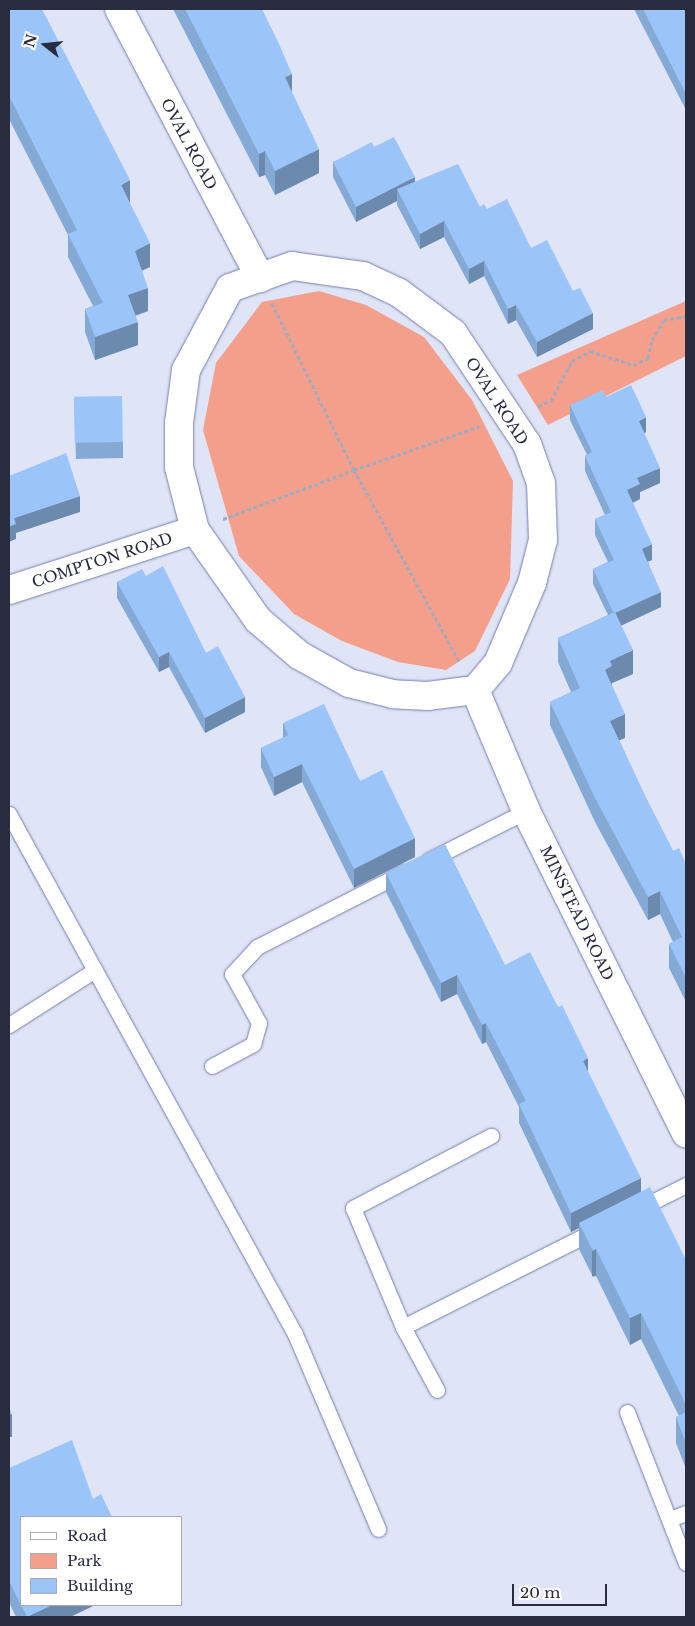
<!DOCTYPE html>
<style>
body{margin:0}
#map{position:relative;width:695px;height:1626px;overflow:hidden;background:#dfe4f7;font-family:"Libre Baskerville",serif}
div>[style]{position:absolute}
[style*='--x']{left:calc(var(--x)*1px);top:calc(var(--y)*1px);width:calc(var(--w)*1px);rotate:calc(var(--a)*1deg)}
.green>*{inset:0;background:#f49f8b}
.path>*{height:3px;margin-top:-1.5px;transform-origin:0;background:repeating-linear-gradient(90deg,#a5a9bc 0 4px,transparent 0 6.5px)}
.roads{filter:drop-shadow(0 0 1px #757faa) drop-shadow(0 0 1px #757faa)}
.lane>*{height:15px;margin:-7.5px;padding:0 7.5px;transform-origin:7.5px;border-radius:7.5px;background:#fff}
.street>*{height:28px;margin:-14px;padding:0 14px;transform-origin:14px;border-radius:14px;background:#fff}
.wall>*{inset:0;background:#85a9d5}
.shaded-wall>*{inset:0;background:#6c89ae;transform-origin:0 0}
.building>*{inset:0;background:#9bc4f8;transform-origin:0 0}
span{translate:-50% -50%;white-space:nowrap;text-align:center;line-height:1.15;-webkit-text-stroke:4px #fff;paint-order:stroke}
.street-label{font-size:15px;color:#282c3e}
.frame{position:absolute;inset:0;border:10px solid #282c3e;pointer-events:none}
.legend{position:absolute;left:20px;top:1516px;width:162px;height:90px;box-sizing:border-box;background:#fff;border:1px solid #a9abb2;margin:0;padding:6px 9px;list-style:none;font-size:15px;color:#282c3e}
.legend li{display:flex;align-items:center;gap:10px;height:25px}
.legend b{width:25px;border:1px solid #a9abb2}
.north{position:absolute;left:20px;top:20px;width:50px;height:50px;-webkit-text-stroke:4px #fff;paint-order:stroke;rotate:286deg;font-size:14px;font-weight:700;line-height:20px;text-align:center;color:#282c3e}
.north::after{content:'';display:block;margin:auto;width:18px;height:22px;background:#282c3e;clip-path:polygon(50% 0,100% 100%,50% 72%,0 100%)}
.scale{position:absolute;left:512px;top:1584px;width:95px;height:22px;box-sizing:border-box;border:2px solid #282c3e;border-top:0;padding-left:6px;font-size:15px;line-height:18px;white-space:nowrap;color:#282c3e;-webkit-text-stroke:4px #fff;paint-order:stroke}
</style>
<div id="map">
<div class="green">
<div style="clip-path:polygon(319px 291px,366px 305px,424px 337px,472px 400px,513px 481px,510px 579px,475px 651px,446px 670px,398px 662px,342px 641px,294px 614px,239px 556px,203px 430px,216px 363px,262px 302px)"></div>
<div style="clip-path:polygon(686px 301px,686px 356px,548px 425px,517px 375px)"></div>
</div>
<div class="path">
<div style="--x:538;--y:406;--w:14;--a:-21"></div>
<div style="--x:551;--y:401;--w:45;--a:-62.3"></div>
<div style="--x:572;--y:361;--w:21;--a:-29"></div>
<div style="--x:590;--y:351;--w:45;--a:18"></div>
<div style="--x:633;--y:365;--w:17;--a:-25"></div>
<div style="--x:648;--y:358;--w:18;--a:-77"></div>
<div style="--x:652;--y:340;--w:23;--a:-59"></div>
<div style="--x:664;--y:320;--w:22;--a:-10"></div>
<div style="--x:223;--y:519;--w:140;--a:-20.5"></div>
<div style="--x:354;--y:470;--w:186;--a:-116.2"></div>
<div style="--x:459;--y:661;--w:218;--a:-118.8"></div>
<div style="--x:354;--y:470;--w:133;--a:-19.2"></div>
</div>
<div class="roads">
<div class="lane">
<div style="--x:9;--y:814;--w:593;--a:61.19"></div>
<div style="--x:295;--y:1334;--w:212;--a:66.9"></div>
<div style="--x:429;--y:860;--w:109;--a:-26.8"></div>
<div style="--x:9;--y:1025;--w:102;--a:-32.6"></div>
<div style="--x:212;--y:1066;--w:47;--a:-28.2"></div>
<div style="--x:253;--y:1044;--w:22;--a:-74"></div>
<div style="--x:259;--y:1023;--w:56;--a:-118.9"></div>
<div style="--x:232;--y:974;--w:37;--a:-47"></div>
<div style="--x:257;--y:947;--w:165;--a:-27"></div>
<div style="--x:638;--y:1209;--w:54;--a:-26.6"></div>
<div style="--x:403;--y:1327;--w:129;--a:-112.8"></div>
<div style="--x:353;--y:1208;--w:156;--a:-27.6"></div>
<div style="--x:437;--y:1390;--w:72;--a:-118.4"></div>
<div style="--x:403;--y:1327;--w:218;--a:-26.7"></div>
<div style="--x:627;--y:1412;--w:162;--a:68.7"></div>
<div style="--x:670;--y:1519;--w:17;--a:-21"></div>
</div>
<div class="street">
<div style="--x:119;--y:9;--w:304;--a:62.3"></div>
<div style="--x:292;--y:266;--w:72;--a:8"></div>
<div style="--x:363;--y:276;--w:38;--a:25"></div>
<div style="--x:398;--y:292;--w:69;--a:36.7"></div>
<div style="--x:453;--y:333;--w:133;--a:56.3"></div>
<div style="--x:527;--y:444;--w:41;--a:70.3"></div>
<div style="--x:541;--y:483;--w:57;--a:88"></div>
<div style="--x:543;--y:540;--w:44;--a:104.3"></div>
<div style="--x:532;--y:583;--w:87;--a:113"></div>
<div style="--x:498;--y:663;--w:35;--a:130"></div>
<div style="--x:475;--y:690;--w:47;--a:172.7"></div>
<div style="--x:428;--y:696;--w:35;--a:-177"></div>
<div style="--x:393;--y:694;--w:45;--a:-166"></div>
<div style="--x:349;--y:683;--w:57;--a:-150.8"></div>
<div style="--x:299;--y:655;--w:54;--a:-139.5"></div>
<div style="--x:258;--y:620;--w:110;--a:-125"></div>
<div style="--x:195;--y:530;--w:65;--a:-104.3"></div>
<div style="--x:179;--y:467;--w:44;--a:-90"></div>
<div style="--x:179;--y:423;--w:53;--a:-82.5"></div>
<div style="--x:186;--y:370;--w:93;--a:-61.8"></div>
<div style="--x:230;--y:288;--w:66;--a:-19.5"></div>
<div style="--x:9;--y:590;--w:195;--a:-17.9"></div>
<div style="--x:475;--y:690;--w:131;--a:67.1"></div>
<div style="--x:526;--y:811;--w:360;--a:63.6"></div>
</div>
</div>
<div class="wall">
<div style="clip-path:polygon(9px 9px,130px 204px,150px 267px,142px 270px,148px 311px,135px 316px,138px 345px,95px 360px,85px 332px,85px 309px,93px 306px,68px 257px,68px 235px,9px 119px)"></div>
<div style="clip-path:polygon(173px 9px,262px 9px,292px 93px,319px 173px,275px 195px,265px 175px,259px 177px)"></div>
<div style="clip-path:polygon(634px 9px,686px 9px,686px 110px)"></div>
<div style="clip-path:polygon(374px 147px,415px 182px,487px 209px,531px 248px,573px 291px,593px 329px,537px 357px,516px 320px,508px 324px,484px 276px,469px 284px,444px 237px,420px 249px,397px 205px,397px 201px,356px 222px,333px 177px,333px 162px)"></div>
<div style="clip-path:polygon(606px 397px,646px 432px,644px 433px,660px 483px,640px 492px,640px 499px,633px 503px,652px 560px,648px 561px,661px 607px,621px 625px,633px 674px,612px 683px,612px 686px,625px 738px,619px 740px,645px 796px,673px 851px,686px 864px,686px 1002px,669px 968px,669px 944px,673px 942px,660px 914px,648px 920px,595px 822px,550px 725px,550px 702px,571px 692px,558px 662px,558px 638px,608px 615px,593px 584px,593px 569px,608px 562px,595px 535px,595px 519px,605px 515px,585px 471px,585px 456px,587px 455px,570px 420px,570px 405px)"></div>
<div style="clip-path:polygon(74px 398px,123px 442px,123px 458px,76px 459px)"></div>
<div style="clip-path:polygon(146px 576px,206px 653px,245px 712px,205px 733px,169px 667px,159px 672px,117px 598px,117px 582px)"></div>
<div style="clip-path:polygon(283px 723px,360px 781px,415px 857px,354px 888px,302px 782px,274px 796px,261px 767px,261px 748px,283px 738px)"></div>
<div style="clip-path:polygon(386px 873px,505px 965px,588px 1073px,641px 1192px,686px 1260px,686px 1469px,676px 1443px,676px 1417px,679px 1416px,641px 1339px,630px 1345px,596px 1276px,593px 1277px,579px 1249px,579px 1228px,571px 1232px,519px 1123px,519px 1107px,486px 1042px,482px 1044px,457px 994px,441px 1002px,386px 892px)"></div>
<div style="clip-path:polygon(9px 1468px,112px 1517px,21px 1517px,95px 1605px,70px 1617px,16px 1617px,9px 1602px)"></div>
</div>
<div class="shaded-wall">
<div style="clip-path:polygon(292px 74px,292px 97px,285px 77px)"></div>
<div style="clip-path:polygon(319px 149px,319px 173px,275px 195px,275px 171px)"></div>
<div style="clip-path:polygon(265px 151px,265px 175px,259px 177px,259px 154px)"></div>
<div style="clip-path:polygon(415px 177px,415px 192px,397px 189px,397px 201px,356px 222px,356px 207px)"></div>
<div style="clip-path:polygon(130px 180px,130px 204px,121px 185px)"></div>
<div style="clip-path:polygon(444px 221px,444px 237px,420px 249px,420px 234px)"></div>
<div style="clip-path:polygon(150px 243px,150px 267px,135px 274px,135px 251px)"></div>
<div style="clip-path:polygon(484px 261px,484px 276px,469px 284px,469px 269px)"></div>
<div style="clip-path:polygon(148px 288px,148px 311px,128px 318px,128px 295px)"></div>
<div style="clip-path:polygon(516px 305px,516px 320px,508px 324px,508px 309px)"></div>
<div style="clip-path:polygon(593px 313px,593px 329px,537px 357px,537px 342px)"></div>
<div style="clip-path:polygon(138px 322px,138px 345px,95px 360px,95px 337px)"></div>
<div style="clip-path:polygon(646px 417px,646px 432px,639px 436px,639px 421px)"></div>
<div style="clip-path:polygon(660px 468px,660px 483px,640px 492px,640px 499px,627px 505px,627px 490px,637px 478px)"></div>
<div style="clip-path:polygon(80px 496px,80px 512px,16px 533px,16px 539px,9px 542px,9px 527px,14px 518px)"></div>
<div style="clip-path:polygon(652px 544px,652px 560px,642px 564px,642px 549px)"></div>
<div style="clip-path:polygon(661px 592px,661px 607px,614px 629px,614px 613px)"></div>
<div style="clip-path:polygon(633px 650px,633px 674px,612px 683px,612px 690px,605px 670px,610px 661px)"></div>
<div style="clip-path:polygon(169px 652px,169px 667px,159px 672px,159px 657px)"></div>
<div style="clip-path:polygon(245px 697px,245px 712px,205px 733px,205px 718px)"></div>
<div style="clip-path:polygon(625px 714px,625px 738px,610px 744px,610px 721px)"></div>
<div style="clip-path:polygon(302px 764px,302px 782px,274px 796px,274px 777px)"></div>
<div style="clip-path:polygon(415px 838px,415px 857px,354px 888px,354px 869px)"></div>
<div style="clip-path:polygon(660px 891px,660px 914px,648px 920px,648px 897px)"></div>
<div style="clip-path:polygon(457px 975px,457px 994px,441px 1002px,441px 983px)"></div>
<div style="clip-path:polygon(486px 1023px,486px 1042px,482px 1044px,482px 1025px)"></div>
<div style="clip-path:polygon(588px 1058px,588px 1078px,583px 1061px)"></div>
<div style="clip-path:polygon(641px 1178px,641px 1197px,579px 1223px,579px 1228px,571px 1232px,571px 1213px)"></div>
<div style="left:596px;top:1249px;width:27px;height:4px;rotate:90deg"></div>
<div style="clip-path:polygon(641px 1313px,641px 1339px,630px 1345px,630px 1318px)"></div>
<div style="left:12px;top:1414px;width:23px;height:3px;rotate:90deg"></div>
<div style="clip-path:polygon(52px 1605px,95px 1605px,70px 1617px,27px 1617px)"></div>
</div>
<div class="building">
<div style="clip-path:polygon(9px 9px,42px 9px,130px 180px,121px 185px,150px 243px,135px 251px,148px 288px,128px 295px,138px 322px,95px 337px,85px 309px,103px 303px,68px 234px,77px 230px,9px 96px)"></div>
<div style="clip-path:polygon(185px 9px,262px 9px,279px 44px,292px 74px,285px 77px,319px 149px,275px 171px,265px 151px,259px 154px)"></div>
<div style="clip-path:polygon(643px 9px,686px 9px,686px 94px)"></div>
<div style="clip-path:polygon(394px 137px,415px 177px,356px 207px,333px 162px,372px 142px,374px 147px)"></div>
<div style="clip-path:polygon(458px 164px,480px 207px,484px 204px,487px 209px,507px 199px,531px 248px,547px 240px,573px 291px,580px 288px,593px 313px,537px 342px,516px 305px,508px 309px,484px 261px,469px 269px,444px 221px,420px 234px,397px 189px)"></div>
<div style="clip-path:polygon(631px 385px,646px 417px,639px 421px,660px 468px,637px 478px,640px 484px,627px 490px,652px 544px,642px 549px,661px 592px,615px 613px,615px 612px,613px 612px,593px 569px,614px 560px,595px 519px,611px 512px,585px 456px,592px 452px,570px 405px,603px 390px,606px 397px)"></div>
<div style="left:122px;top:396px;width:46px;height:48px;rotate:89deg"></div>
<div style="clip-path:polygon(66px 453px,80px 496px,14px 518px,16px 524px,9px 527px,9px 476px)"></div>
<div style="clip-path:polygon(163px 566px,206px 653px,218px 646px,245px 697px,205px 718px,169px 652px,159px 657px,117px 582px,142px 569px,146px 576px)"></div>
<div style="clip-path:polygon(615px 612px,633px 650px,610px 661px,612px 666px,605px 670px,625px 714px,610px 721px,645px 796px,673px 851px,679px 848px,686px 864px,686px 978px,669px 944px,682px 937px,660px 891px,648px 897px,595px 798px,550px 702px,580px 688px,558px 638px)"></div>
<div style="clip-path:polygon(324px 704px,360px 781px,382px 770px,415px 838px,354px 869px,302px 764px,274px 777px,261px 748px,288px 735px,283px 723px)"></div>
<div style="clip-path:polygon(445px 844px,505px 965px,530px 952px,558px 1007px,562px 1005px,588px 1058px,583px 1061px,641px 1178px,571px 1213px,519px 1104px,526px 1101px,486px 1023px,482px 1025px,457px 975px,441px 983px,386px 873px)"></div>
<div style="clip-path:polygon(650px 1187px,686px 1260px,686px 1405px,641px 1313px,630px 1318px,596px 1249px,593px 1251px,579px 1223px)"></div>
<div style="clip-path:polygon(9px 1408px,12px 1414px,9px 1415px)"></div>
<div style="clip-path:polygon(686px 1412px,686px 1443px,676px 1417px)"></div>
<div style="clip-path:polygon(72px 1440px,93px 1499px,101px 1494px,112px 1517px,21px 1517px,21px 1605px,52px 1605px,27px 1617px,9px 1581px,9px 1468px)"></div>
</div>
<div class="street-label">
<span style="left:189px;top:144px;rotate:62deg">OVAL ROAD</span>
<span style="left:497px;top:401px;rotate:57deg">OVAL ROAD</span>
<span style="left:102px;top:560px;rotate:-18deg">COMPTON ROAD</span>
<span style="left:577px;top:913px;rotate:64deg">MINSTEAD ROAD</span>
</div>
<div class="frame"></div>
<ul class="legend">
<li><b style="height:6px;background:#fff"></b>Road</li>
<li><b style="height:14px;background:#f49f8b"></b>Park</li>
<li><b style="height:14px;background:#9bc4f8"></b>Building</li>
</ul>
<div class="north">N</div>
<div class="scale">20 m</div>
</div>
